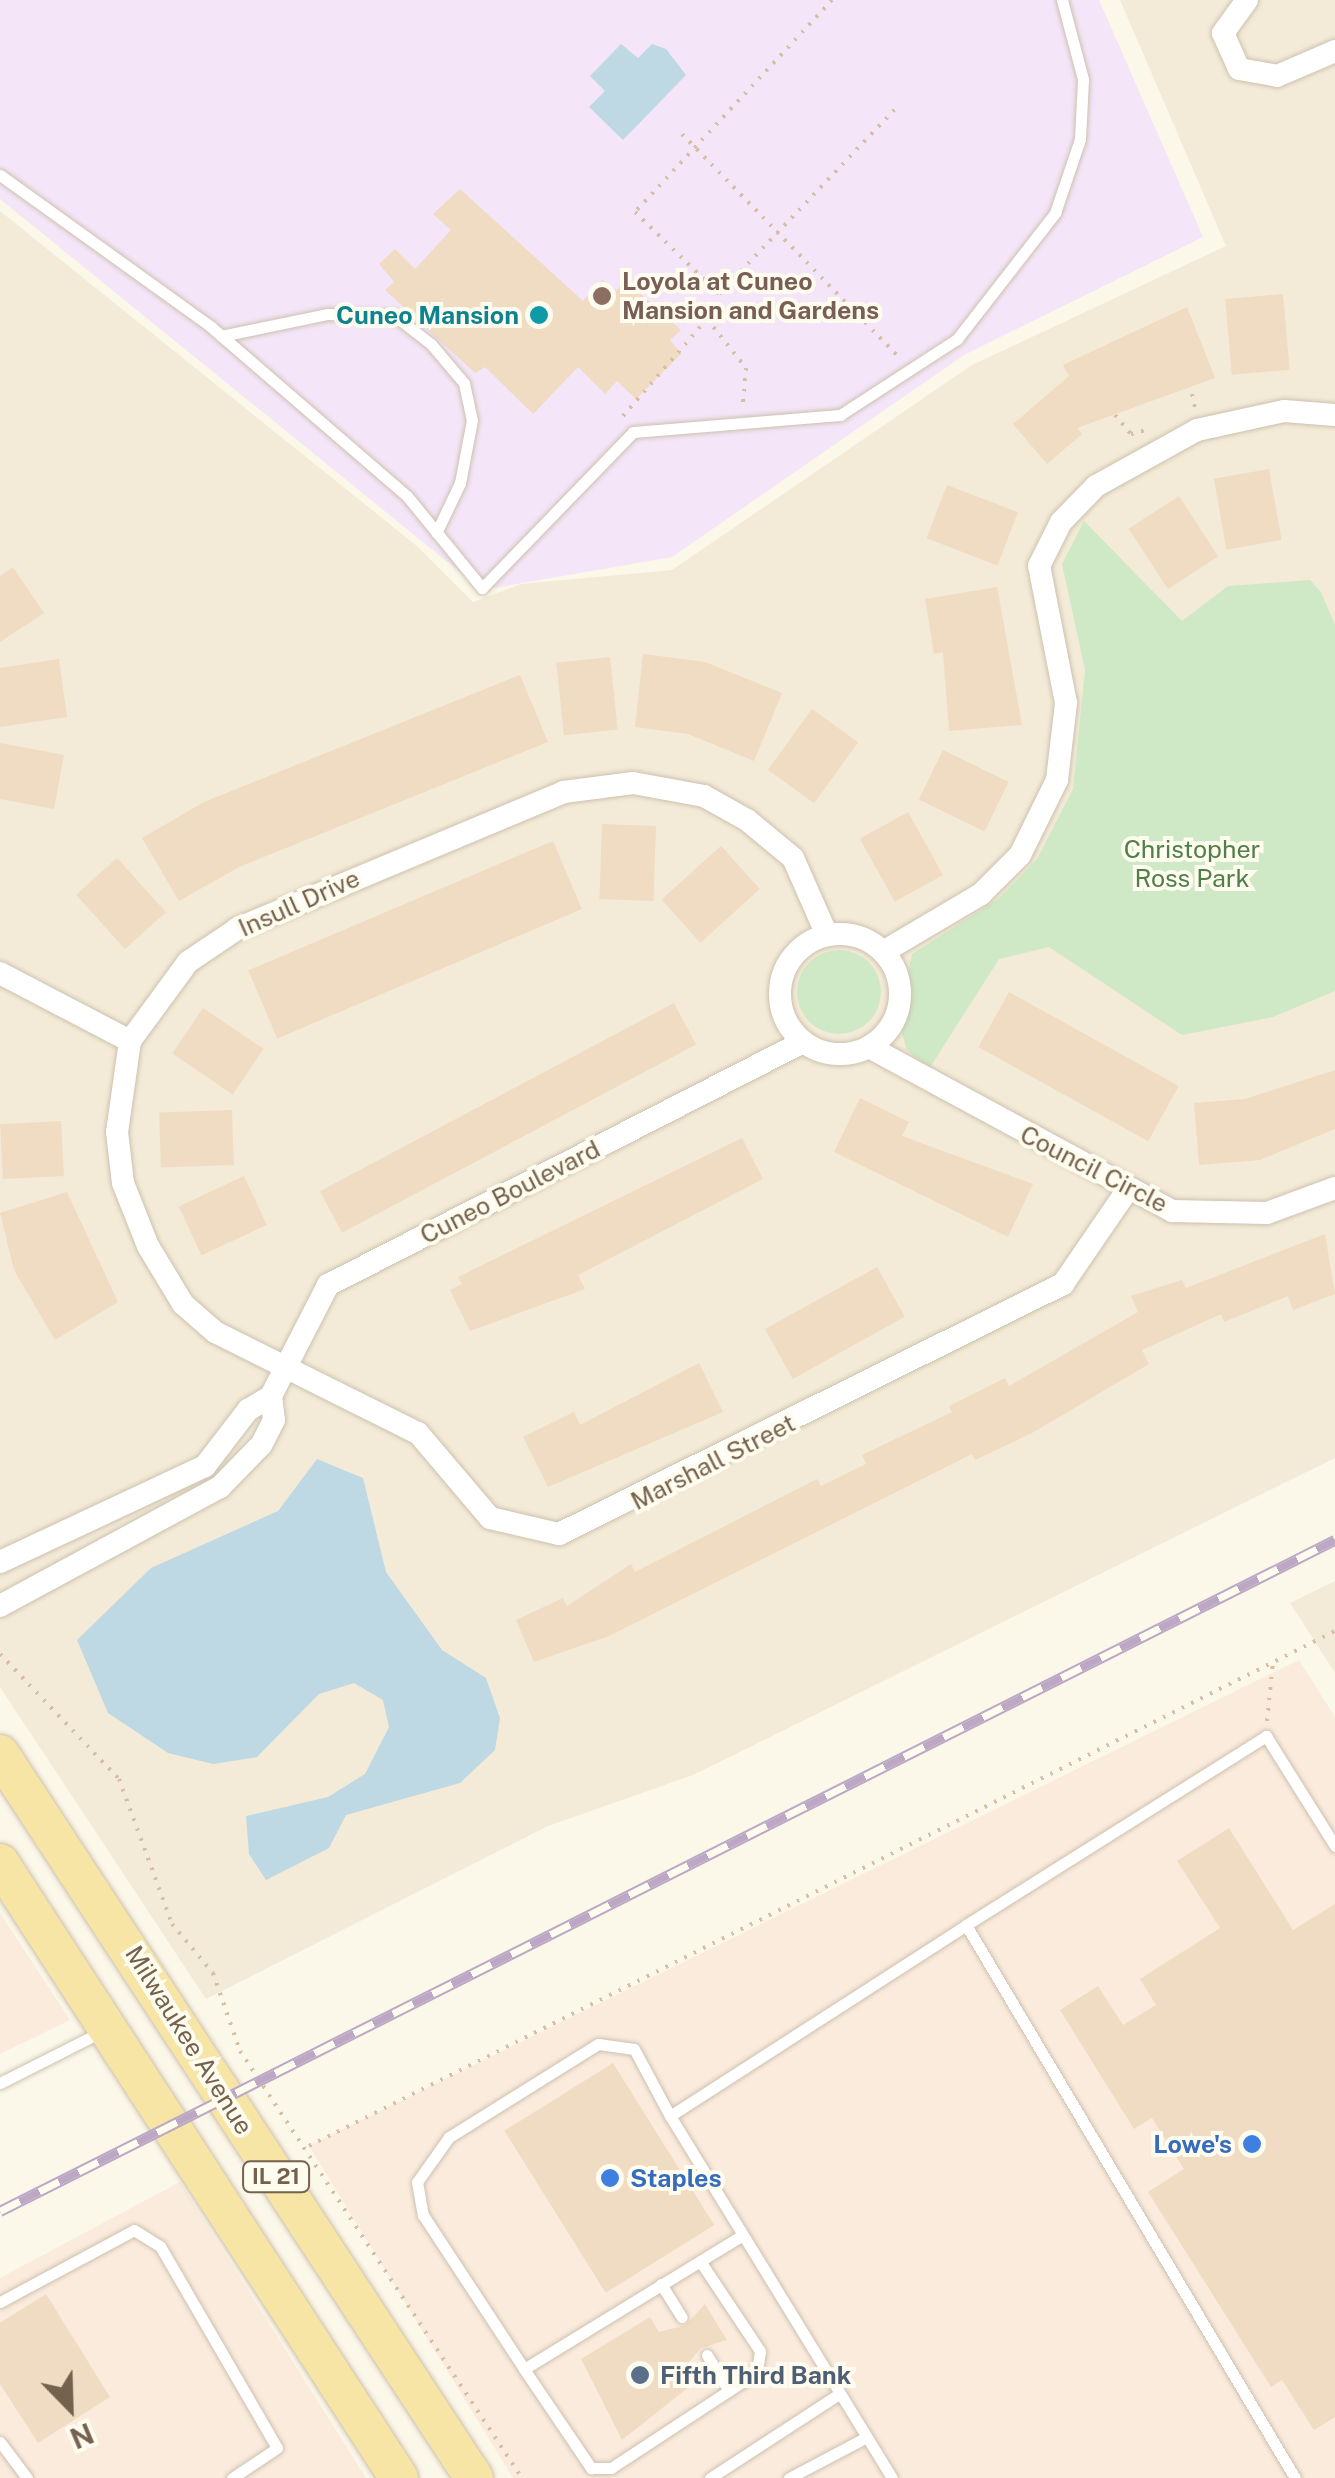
<!DOCTYPE html>
<style>
body{margin:0}
#map{position:relative;width:1335px;height:2478px;overflow:hidden;background:#fbf7e9;font-family:"Public Sans",sans-serif}
div>[style]{position:absolute}
[style*='--x']{left:calc(var(--x)*1px);top:calc(var(--y)*1px);width:calc(var(--w)*1px);rotate:calc(var(--a)*1deg)}
.residential>*{inset:0;background:#f3ebd7}
.commercial>*{inset:0;background:#fbebdd}
.education>*{inset:0;background:#f4e5f8}
.green>*{inset:0;background:#cfe9c7}
.round{border-radius:50%}
.water>*{inset:0;background:#bed8e4}
.building>*{inset:0;background:#efdcc2;transform-origin:0 0}
.path>*{height:4px;margin-top:-2px;transform-origin:0;background:repeating-linear-gradient(90deg,#d5bfa5 0 2.5px,transparent 0 10.5px)}
.roads{filter:drop-shadow(0 0 2px #cdc1af) drop-shadow(0 0 2px #cdc1af)}
.service>*{height:11px;margin:-5.5px;padding:0 5.5px;transform-origin:5.5px;border-radius:5.5px;background:#fff}
.minor>*{height:22px;margin:-11px;padding:0 11px;transform-origin:11px;border-radius:11px;background:#fff}
.minor>.ring{margin:-11px;padding:0;box-sizing:content-box;background:none;border:22px solid #fff;border-radius:50%}
.primary>*{height:38px;margin:-19px;padding:0 19px;transform-origin:19px;border-radius:19px;background:#f6e5a5}
.rail>*{height:11px;margin-top:-5.5px;transform-origin:0;background:repeating-linear-gradient(90deg,#fefbef 0 22px,#bca7c5 0 44px);box-sizing:border-box;border-block:2px solid #bca7c5}
.dots>*{width:28px;height:28px;translate:-50% -50%;box-sizing:border-box;border:5px solid #fefbef;border-radius:50%}
span{translate:-50% -50%;white-space:nowrap;text-align:center;line-height:1.15;-webkit-text-stroke:8px #fefbef;paint-order:stroke}
.shield-label span{padding:2px 8px;background:#fefbef;border:2px solid;border-radius:8px;-webkit-text-stroke-width:0}
.shield-label{font-size:22px;color:#75624e;font-weight:700}
.education-label{font-size:25px;color:#785e54;font-weight:700}
.left{translate:0 -50%;text-align:left}
.culture-label{font-size:25px;color:#0d838f;font-weight:700}
.right{translate:-100% -50%;text-align:right}
.park-label{font-size:25px;color:#507f49}
.street-label{font-size:25px;color:#75624e}
.shop-label{font-size:25px;color:#366cbe;font-weight:700}
.service-label{font-size:25px;color:#4e5e75;font-weight:700}
.north{position:absolute;left:20px;top:2358px;width:100px;height:100px;-webkit-text-stroke:8px #fefbef;paint-order:stroke;rotate:157deg;font-size:28px;font-weight:700;line-height:40px;text-align:center;color:#75624e}
.north::after{content:'';display:block;margin:auto;width:35px;height:45px;background:#75624e;clip-path:polygon(50% 0,100% 100%,50% 72%,0 100%)}
</style>
<div id="map">
<div class="residential">
<div style="clip-path:polygon(1120px 0,1335px 0,1335px 1458px,693px 1775px,548px 1826px,206px 1999px,0 1687px,0 211px,418px 547px,473px 602px,521px 584px,672px 570px,972px 365px,1226px 246px)"></div>
<div style="clip-path:polygon(1335px 1581px,1335px 1673px,1290px 1603px)"></div>
</div>
<div class="commercial">
<div style="clip-path:polygon(1299px 1660px,1335px 1717px,1335px 2478px,513px 2478px,309px 2146px)"></div>
<div style="clip-path:polygon(0 1913px,70px 2020px,0 2054px)"></div>
<div style="clip-path:polygon(180px 2182px,366px 2478px,0 2478px,0 2278px)"></div>
</div>
<div class="education">
<div style="clip-path:polygon(0 0,1099px 0,1203px 237px,964px 355px,672px 557px,482px 590px,0 199px)"></div>
</div>
<div class="green">
<div style="clip-path:polygon(1084px 521px,1182px 621px,1228px 586px,1310px 580px,1321px 592px,1335px 625px,1335px 991px,1273px 1017px,1182px 1035px,1049px 947px,999px 959px,929px 1069px,907px 1050px,898px 1020px,912px 954px,998px 899px,1037px 859px,1073px 789px,1085px 670px,1062px 564px)"></div>
<div class="round" style="left:797px;top:950px;width:84px;height:84px"></div>
</div>
<div class="water">
<div style="clip-path:polygon(621px 44px,638px 58px,652px 44px,666px 49px,686px 75px,623px 140px,589px 107px,605px 91px,590px 76px)"></div>
<div style="clip-path:polygon(317px 1459px,363px 1478px,386px 1572px,442px 1650px,486px 1678px,500px 1718px,495px 1750px,460px 1783px,346px 1815px,329px 1848px,266px 1880px,249px 1854px,246px 1816px,328px 1797px,365px 1774px,389px 1727px,383px 1700px,354px 1683px,319px 1694px,257px 1757px,213px 1764px,168px 1753px,108px 1713px,77px 1640px,151px 1568px,278px 1511px)"></div>
</div>
<div class="building">
<div style="clip-path:polygon(460px 189px,583px 301px,602px 280px,617px 290px,625px 280px,681px 330px,670px 340px,681px 354px,636px 399px,617px 381px,605px 394px,578px 367px,533px 414px,485px 367px,475px 373px,385px 290px,394px 282px,379px 264px,395px 249px,415px 269px,451px 230px,433px 214px)"></div>
<div style="left:1283px;top:294px;width:76px;height:58px;rotate:85deg"></div>
<div style="clip-path:polygon(1187px 307px,1215px 378px,1077px 428px,1082px 434px,1047px 464px,1013px 424px,1069px 376px,1063px 365px)"></div>
<div style="left:1269px;top:469px;width:72px;height:56px;rotate:80deg"></div>
<div style="left:947px;top:485px;width:76px;height:57px;rotate:21deg"></div>
<div style="left:1179px;top:496px;width:72px;height:60px;rotate:57deg"></div>
<div style="clip-path:polygon(13px 567px,44px 613px,0 642px,0 576px)"></div>
<div style="clip-path:polygon(997px 587px,1022px 725px,949px 731px,943px 652px,934px 654px,925px 599px)"></div>
<div style="clip-path:polygon(643px 654px,705px 662px,782px 693px,754px 761px,688px 734px,635px 727px)"></div>
<div style="left:610px;top:657px;width:73px;height:54px;rotate:84deg"></div>
<div style="clip-path:polygon(59px 659px,67px 717px,0 727px,0 668px)"></div>
<div style="clip-path:polygon(520px 675px,548px 742px,239px 867px,179px 901px,142px 838px,204px 802px)"></div>
<div style="left:812px;top:709px;width:57px;height:75px;rotate:36deg"></div>
<div style="clip-path:polygon(0 743px,64px 755px,54px 809px,0 799px)"></div>
<div style="left:943px;top:750px;width:73px;height:55px;rotate:26deg"></div>
<div style="left:908px;top:812px;width:72px;height:55px;rotate:61deg"></div>
<div style="left:656px;top:826px;width:75px;height:54px;rotate:92deg"></div>
<div style="left:553px;top:841px;width:74px;height:331px;rotate:67deg"></div>
<div style="left:721px;top:846px;width:58px;height:80px;rotate:48deg"></div>
<div style="left:117px;top:858px;width:73px;height:55px;rotate:48deg"></div>
<div style="left:1009px;top:992px;width:194px;height:63px;rotate:29deg"></div>
<div style="left:674px;top:1003px;width:47px;height:401px;rotate:62deg"></div>
<div style="left:203px;top:1008px;width:73px;height:55px;rotate:34deg"></div>
<div style="clip-path:polygon(1335px 1070px,1335px 1129px,1260px 1160px,1199px 1165px,1194px 1103px,1245px 1099px)"></div>
<div style="clip-path:polygon(860px 1098px,909px 1122px,902px 1136px,1033px 1184px,1008px 1237px,834px 1152px)"></div>
<div style="left:232px;top:1110px;width:55px;height:73px;rotate:88deg"></div>
<div style="left:61px;top:1121px;width:55px;height:61px;rotate:87deg"></div>
<div style="clip-path:polygon(742px 1138px,763px 1179px,578px 1275px,585px 1289px,470px 1331px,450px 1290px,462px 1284px,458px 1277px)"></div>
<div style="left:244px;top:1176px;width:54px;height:72px;rotate:65deg"></div>
<div style="clip-path:polygon(67px 1192px,118px 1302px,55px 1340px,14px 1270px,0 1213px)"></div>
<div style="clip-path:polygon(1325px 1234px,1335px 1294px,1293px 1310px,1288px 1296px,1224px 1322px,1221px 1314px,1142px 1350px,1149px 1364px,1032px 1433px,975px 1460px,972px 1454px,609px 1636px,534px 1662px,516px 1620px,563px 1598px,567px 1606px,631px 1564px,635px 1572px,817px 1479px,821px 1486px,866px 1464px,862px 1455px,952px 1412px,949px 1406px,1005px 1378px,1009px 1386px,1138px 1312px,1131px 1296px,1182px 1280px,1186px 1288px)"></div>
<div style="left:877px;top:1267px;width:57px;height:128px;rotate:61deg"></div>
<div style="clip-path:polygon(699px 1363px,723px 1412px,548px 1487px,523px 1437px,574px 1412px,580px 1425px)"></div>
<div style="clip-path:polygon(1229px 1828px,1293px 1930px,1335px 1904px,1335px 2417px,1314px 2430px,1282px 2380px,1271px 2387px,1148px 2192px,1184px 2169px,1152px 2118px,1134px 2129px,1060px 2010px,1098px 1986px,1123px 2025px,1156px 2005px,1140px 1979px,1220px 1928px,1177px 1861px)"></div>
<div style="left:613px;top:2063px;width:191px;height:128px;rotate:58deg"></div>
<div style="clip-path:polygon(46px 2294px,110px 2397px,38px 2443px,0 2384px,0 2323px)"></div>
<div style="clip-path:polygon(705px 2304px,727px 2340px,701px 2348px,685px 2367px,694px 2383px,622px 2440px,581px 2359px,650px 2317px,659px 2332px,686px 2325px)"></div>
</div>
<div class="path">
<div style="--x:832;--y:0;--w:289;--a:132.9"></div>
<div style="--x:635;--y:212;--w:117;--a:44.3"></div>
<div style="--x:719;--y:294;--w:258;--a:-46.4"></div>
<div style="--x:682;--y:134;--w:308;--a:45.8"></div>
<div style="--x:1192;--y:394;--w:14;--a:78"></div>
<div style="--x:1115;--y:415;--w:25;--a:50"></div>
<div style="--x:1131;--y:434;--w:16;--a:-15"></div>
<div style="--x:623;--y:416;--w:128;--a:-49.1"></div>
<div style="--x:707;--y:319;--w:63;--a:51.5"></div>
<div style="--x:746;--y:368;--w:35;--a:95"></div>
<div style="--x:0;--y:1654;--w:173;--a:46.4"></div>
<div style="--x:119;--y:1779;--w:154;--a:69.9"></div>
<div style="--x:172;--y:1924;--w:64;--a:50.1"></div>
<div style="--x:213;--y:1973;--w:83;--a:70.9"></div>
<div style="--x:240;--y:2051;--w:512;--a:56.56"></div>
<div style="--x:1267;--y:1721;--w:59;--a:-84.2"></div>
<div style="--x:309;--y:2146;--w:1148;--a:-26.65"></div>
</div>
<div class="roads">
<div class="service">
<div style="--x:0;--y:175;--w:259;--a:35.7"></div>
<div style="--x:210;--y:326;--w:260;--a:40.8"></div>
<div style="--x:407;--y:496;--w:119;--a:50.8"></div>
<div style="--x:482;--y:588;--w:217;--a:-45.9"></div>
<div style="--x:633;--y:432;--w:208;--a:-4.7"></div>
<div style="--x:840;--y:415;--w:140;--a:-33"></div>
<div style="--x:957;--y:339;--w:160;--a:-52.1"></div>
<div style="--x:1055;--y:213;--w:78;--a:-71.3"></div>
<div style="--x:1080;--y:139;--w:60;--a:-87.1"></div>
<div style="--x:1083;--y:79;--w:82;--a:-104.9"></div>
<div style="--x:221;--y:336;--w:108;--a:-11.7"></div>
<div style="--x:327;--y:314;--w:68;--a:1.7"></div>
<div style="--x:395;--y:316;--w:46;--a:37.9"></div>
<div style="--x:431;--y:344;--w:51;--a:49.8"></div>
<div style="--x:464;--y:383;--w:38;--a:78"></div>
<div style="--x:472;--y:420;--w:64;--a:100.8"></div>
<div style="--x:460;--y:483;--w:55;--a:115.6"></div>
<div style="--x:966;--y:1925;--w:355;--a:-32.2"></div>
<div style="--x:1266;--y:1736;--w:130;--a:57.9"></div>
<div style="--x:0;--y:2083;--w:115;--a:-26.8"></div>
<div style="--x:670;--y:2116;--w:76;--a:-118.2"></div>
<div style="--x:634;--y:2049;--w:36;--a:-172"></div>
<div style="--x:598;--y:2044;--w:176;--a:148"></div>
<div style="--x:449;--y:2137;--w:55;--a:125.4"></div>
<div style="--x:417;--y:2182;--w:34;--a:80"></div>
<div style="--x:423;--y:2215;--w:184;--a:56.7"></div>
<div style="--x:524;--y:2369;--w:255;--a:-31.5"></div>
<div style="--x:661;--y:2284;--w:39;--a:58"></div>
<div style="--x:0;--y:2302;--w:152;--a:-28.2"></div>
<div style="--x:134;--y:2230;--w:31;--a:32"></div>
<div style="--x:160;--y:2246;--w:233;--a:59.9"></div>
<div style="--x:277;--y:2448;--w:54;--a:146.3"></div>
<div style="--x:707;--y:2355;--w:42;--a:58.6"></div>
<div style="--x:524;--y:2369;--w:120;--a:55.9"></div>
<div style="--x:591;--y:2468;--w:20;--a:0"></div>
<div style="--x:611;--y:2468;--w:175;--a:-33.3"></div>
<div style="--x:757;--y:2372;--w:21;--a:-82"></div>
<div style="--x:760;--y:2351;--w:108;--a:-123.7"></div>
<div style="--x:0;--y:2442;--w:45;--a:53.1"></div>
<div style="--x:710;--y:2478;--w:150;--a:-33.1"></div>
<div style="--x:789;--y:2478;--w:86;--a:-27.8"></div>
<div style="--x:892;--y:2478;--w:425;--a:-121.5"></div>
<div style="--x:670;--y:2116;--w:352;--a:-32.8"></div>
<div style="--x:966;--y:1925;--w:643;--a:59.25"></div>
</div>
<div class="minor">
<div style="--x:1247;--y:0;--w:41;--a:126"></div>
<div style="--x:1223;--y:33;--w:39;--a:66"></div>
<div style="--x:1239;--y:69;--w:39;--a:10"></div>
<div style="--x:1277;--y:76;--w:63;--a:-23.3"></div>
<div class="ring" style="left:780px;top:934px;width:98px;height:98px"></div>
<div style="--x:827;--y:935;--w:84;--a:-113.8"></div>
<div style="--x:793;--y:858;--w:60;--a:-140.4"></div>
<div style="--x:747;--y:820;--w:49;--a:-150.8"></div>
<div style="--x:704;--y:796;--w:72;--a:-169.6"></div>
<div style="--x:633;--y:783;--w:70;--a:172.6"></div>
<div style="--x:564;--y:792;--w:355;--a:157.3"></div>
<div style="--x:237;--y:929;--w:59;--a:146"></div>
<div style="--x:188;--y:962;--w:98;--a:126.3"></div>
<div style="--x:130;--y:1041;--w:92;--a:98.1"></div>
<div style="--x:117;--y:1132;--w:51;--a:83.3"></div>
<div style="--x:123;--y:1183;--w:68;--a:68.4"></div>
<div style="--x:148;--y:1246;--w:68;--a:58.9"></div>
<div style="--x:183;--y:1304;--w:43;--a:41.2"></div>
<div style="--x:215;--y:1332;--w:227;--a:26.5"></div>
<div style="--x:418;--y:1433;--w:111;--a:49.7"></div>
<div style="--x:490;--y:1518;--w:71;--a:13.1"></div>
<div style="--x:559;--y:1534;--w:563;--a:-26.38"></div>
<div style="--x:1063;--y:1284;--w:112;--a:-55.6"></div>
<div style="--x:883;--y:952;--w:114;--a:-30.6"></div>
<div style="--x:981;--y:894;--w:55;--a:-45"></div>
<div style="--x:1020;--y:855;--w:84;--a:-63.7"></div>
<div style="--x:1057;--y:780;--w:78;--a:-83.3"></div>
<div style="--x:1066;--y:703;--w:140;--a:-101.1"></div>
<div style="--x:1039;--y:566;--w:49;--a:-63.4"></div>
<div style="--x:1061;--y:522;--w:50;--a:-45.8"></div>
<div style="--x:1096;--y:486;--w:115;--a:-29"></div>
<div style="--x:1197;--y:430;--w:89;--a:-12.3"></div>
<div style="--x:1284;--y:411;--w:51;--a:4.5"></div>
<div style="--x:0;--y:973;--w:147;--a:27.6"></div>
<div style="--x:869;--y:1047;--w:345;--a:28.4"></div>
<div style="--x:1172;--y:1211;--w:95;--a:1.2"></div>
<div style="--x:1267;--y:1213;--w:72;--a:-20.2"></div>
<div style="--x:271;--y:1396;--w:125;--a:-62.8"></div>
<div style="--x:328;--y:1285;--w:534;--a:-27.09"></div>
<div style="--x:0;--y:1562;--w:226;--a:-25.1"></div>
<div style="--x:205;--y:1466;--w:71;--a:-52.5"></div>
<div style="--x:248;--y:1410;--w:27;--a:-31"></div>
<div style="--x:271;--y:1396;--w:24;--a:83"></div>
<div style="--x:274;--y:1420;--w:28;--a:117"></div>
<div style="--x:261;--y:1445;--w:59;--a:134.3"></div>
<div style="--x:220;--y:1487;--w:250;--a:151.6"></div>
</div>
<div class="primary">
<div style="--x:0;--y:1754;--w:865;--a:56.79"></div>
<div style="--x:0;--y:1863;--w:733;--a:57.03"></div>
</div>
</div>
<div class="rail">
<div style="--x:0;--y:2211;--w:1494;--a:-26.69"></div>
</div>
<div class="dots">
<div style="left:602px;top:296px;background:#8d6e63"></div>
<div style="left:539px;top:315px;background:#0f9aa8"></div>
<div style="left:1252px;top:2144px;background:#3f7fe0"></div>
<div style="left:610px;top:2178px;background:#3f7fe0"></div>
<div style="left:640px;top:2375px;background:#5c6f8a"></div>
</div>
<div class="shield-label">
<span style="left:276px;top:2177px">IL 21</span>
</div>
<div class="education-label">
<span class="left" style="left:622px;top:296px">Loyola at Cuneo<br>Mansion and Gardens</span>
</div>
<div class="culture-label">
<span class="right" style="left:519px;top:315px">Cuneo Mansion</span>
</div>
<div class="park-label">
<span style="left:1192px;top:864px">Christopher<br>Ross Park</span>
</div>
<div class="street-label">
<span style="left:299px;top:903px;rotate:-24deg">Insull Drive</span>
<span style="left:1094px;top:1169px;rotate:27deg">Council Circle</span>
<span style="left:510px;top:1192px;rotate:-27deg">Cuneo Boulevard</span>
<span style="left:713px;top:1462px;rotate:-27deg">Marshall Street</span>
<span style="left:189px;top:2040px;rotate:58deg">Milwaukee Avenue</span>
</div>
<div class="shop-label">
<span class="right" style="left:1232px;top:2144px">Lowe's</span>
<span class="left" style="left:630px;top:2178px">Staples</span>
</div>
<div class="service-label">
<span class="left" style="left:660px;top:2375px">Fifth Third Bank</span>
</div>
<div class="north">N</div>
</div>
